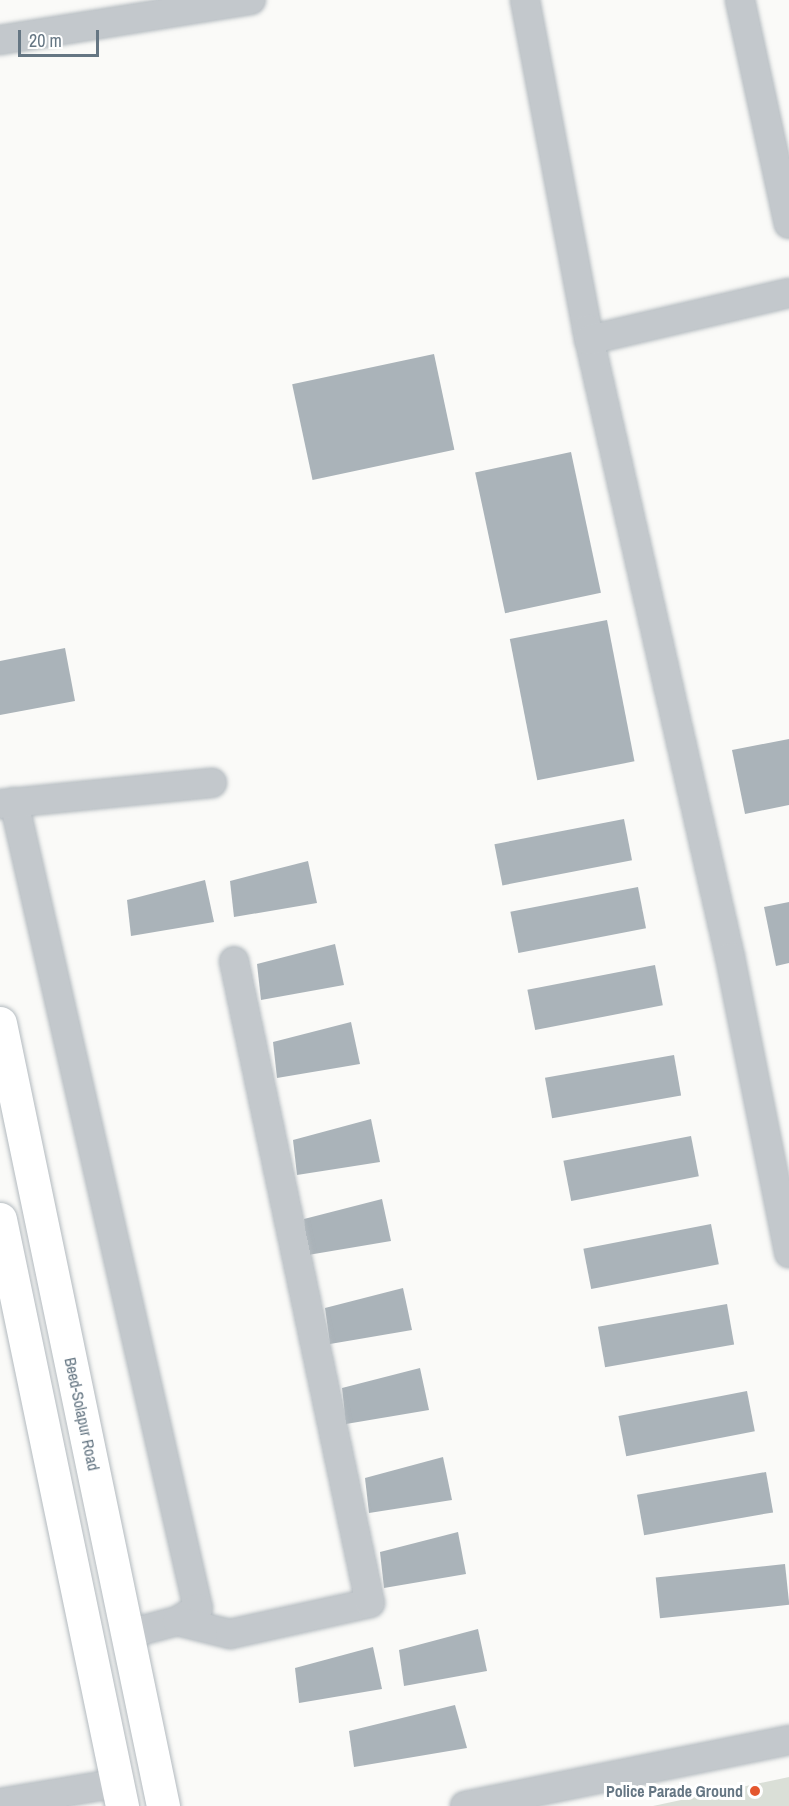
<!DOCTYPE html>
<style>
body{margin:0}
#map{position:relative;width:789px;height:1806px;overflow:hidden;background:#fafaf8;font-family:"Archivo Narrow",sans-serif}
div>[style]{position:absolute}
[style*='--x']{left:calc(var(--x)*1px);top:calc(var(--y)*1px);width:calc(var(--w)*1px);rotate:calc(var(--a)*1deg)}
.green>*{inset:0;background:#dadfd7}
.building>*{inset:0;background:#aab3b9;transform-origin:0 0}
.roads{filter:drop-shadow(0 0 2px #b3babf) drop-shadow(0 0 2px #b3babf)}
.street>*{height:28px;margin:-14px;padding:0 14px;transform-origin:14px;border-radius:14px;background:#c3c8cc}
.secondary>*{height:33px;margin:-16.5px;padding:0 16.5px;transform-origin:16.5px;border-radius:16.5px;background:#fff}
.dots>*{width:16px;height:16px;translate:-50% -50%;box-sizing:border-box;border:3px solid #fff;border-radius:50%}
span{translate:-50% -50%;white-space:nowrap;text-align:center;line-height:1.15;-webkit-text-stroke:6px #fff;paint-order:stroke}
.street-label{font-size:16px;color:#657683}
.poi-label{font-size:16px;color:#657683;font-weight:700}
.right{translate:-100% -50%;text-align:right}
.scale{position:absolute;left:18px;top:30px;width:81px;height:27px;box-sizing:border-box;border:3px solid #657683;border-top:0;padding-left:8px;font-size:18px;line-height:21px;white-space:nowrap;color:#657683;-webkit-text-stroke:4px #fff;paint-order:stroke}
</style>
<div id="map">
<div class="green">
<div style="clip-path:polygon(789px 1777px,789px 1806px,653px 1806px)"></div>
</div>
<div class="building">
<div style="left:434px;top:354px;width:98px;height:145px;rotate:78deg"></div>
<div style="left:571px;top:452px;width:144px;height:98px;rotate:78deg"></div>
<div style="left:607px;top:620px;width:144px;height:99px;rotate:79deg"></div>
<div style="clip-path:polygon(65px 648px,75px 701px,0 715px,0 661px)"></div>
<div style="clip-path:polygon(789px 739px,789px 805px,745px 814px,732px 750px)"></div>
<div style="left:624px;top:819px;width:42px;height:132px;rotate:79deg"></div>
<div style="clip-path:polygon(308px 861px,317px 903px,234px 917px,230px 881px)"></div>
<div style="clip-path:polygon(205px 880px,214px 922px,131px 936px,127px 900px)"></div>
<div style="left:638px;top:887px;width:42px;height:130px;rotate:79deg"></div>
<div style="clip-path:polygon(789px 902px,789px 963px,776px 966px,764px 907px)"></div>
<div style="clip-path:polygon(335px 944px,344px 985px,261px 1000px,257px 964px)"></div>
<div style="left:655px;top:965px;width:41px;height:130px;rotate:79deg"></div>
<div style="clip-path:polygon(351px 1022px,360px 1064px,277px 1078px,273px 1042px)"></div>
<div style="left:674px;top:1055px;width:41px;height:131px;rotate:80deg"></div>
<div style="clip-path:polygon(371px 1119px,380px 1162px,297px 1175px,293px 1140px)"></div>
<div style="left:691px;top:1136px;width:41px;height:130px;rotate:79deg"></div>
<div style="clip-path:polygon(382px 1199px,391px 1241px,308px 1255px,304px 1219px)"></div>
<div style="left:711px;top:1224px;width:41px;height:130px;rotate:79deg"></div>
<div style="clip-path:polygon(403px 1288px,412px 1330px,330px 1344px,325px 1308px)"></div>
<div style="left:727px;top:1304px;width:41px;height:131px;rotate:80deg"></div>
<div style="clip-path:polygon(420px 1368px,429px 1410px,346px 1424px,342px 1388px)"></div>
<div style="left:747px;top:1391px;width:41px;height:131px;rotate:79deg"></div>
<div style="clip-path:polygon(443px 1457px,452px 1500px,369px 1513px,365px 1478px)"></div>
<div style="left:766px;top:1472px;width:41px;height:131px;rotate:80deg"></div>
<div style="clip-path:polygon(458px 1532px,466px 1574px,384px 1588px,380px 1552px)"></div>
<div style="left:785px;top:1564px;width:41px;height:130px;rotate:84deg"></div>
<div style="clip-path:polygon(478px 1629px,487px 1671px,404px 1686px,399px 1650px)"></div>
<div style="clip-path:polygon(373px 1647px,382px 1689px,299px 1703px,295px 1668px)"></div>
<div style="clip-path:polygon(455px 1705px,467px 1748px,354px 1767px,349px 1731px)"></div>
</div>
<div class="roads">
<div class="street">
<div style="--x:525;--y:0;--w:335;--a:79.3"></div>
<div style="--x:587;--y:329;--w:644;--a:77.17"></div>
<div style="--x:730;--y:957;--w:302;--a:78.7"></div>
<div style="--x:740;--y:0;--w:229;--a:77.7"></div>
<div style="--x:0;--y:40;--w:254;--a:-9.1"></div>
<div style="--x:589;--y:340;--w:205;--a:-13.2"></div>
<div style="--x:14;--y:802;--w:827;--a:77.14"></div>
<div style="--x:198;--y:1608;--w:25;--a:148"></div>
<div style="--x:177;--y:1621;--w:51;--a:165.1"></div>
<div style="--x:0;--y:804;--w:213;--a:-5.7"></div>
<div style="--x:177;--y:1621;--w:55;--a:13.8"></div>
<div style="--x:230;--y:1634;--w:143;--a:-12.5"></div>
<div style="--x:370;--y:1603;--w:656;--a:-101.96"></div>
<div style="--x:0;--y:1803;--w:120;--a:-9.6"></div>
<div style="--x:465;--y:1806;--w:331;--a:-11.5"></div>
</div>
<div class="secondary">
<div style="--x:0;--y:1023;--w:800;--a:78.24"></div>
<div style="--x:0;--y:1219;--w:600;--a:78.26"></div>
</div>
</div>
<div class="dots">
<div style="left:755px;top:1791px;background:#e4572e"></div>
</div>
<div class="street-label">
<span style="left:82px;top:1414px;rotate:78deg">Beed-Solapur Road</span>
</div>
<div class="poi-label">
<span class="right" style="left:743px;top:1791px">Police Parade Ground</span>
</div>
<div class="scale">20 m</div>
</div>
